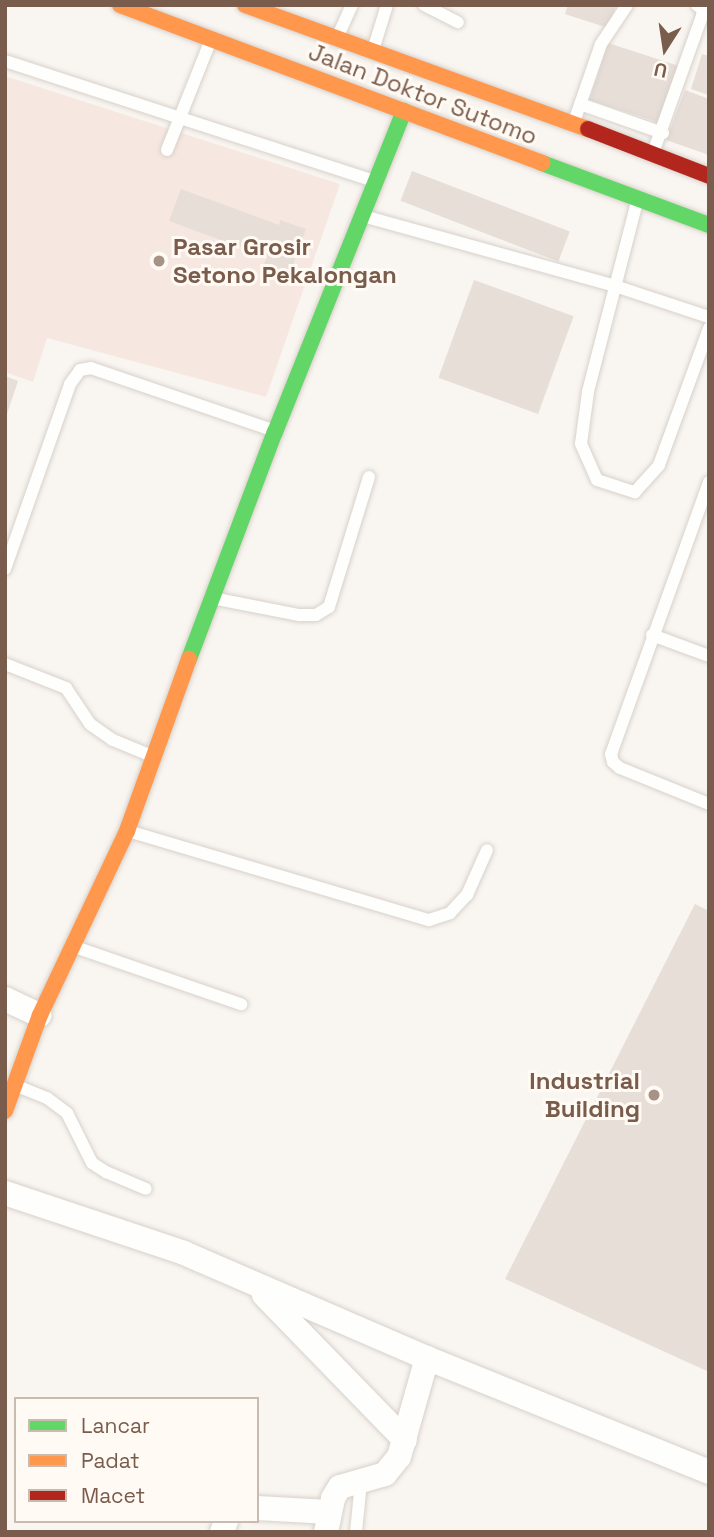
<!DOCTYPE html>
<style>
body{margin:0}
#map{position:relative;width:714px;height:1537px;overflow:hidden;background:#f9f5f0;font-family:"Space Grotesk",sans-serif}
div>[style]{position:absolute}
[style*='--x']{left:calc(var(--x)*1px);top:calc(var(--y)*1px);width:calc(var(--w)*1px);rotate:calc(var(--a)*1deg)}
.commercial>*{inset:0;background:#f6e8e1}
.building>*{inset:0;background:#e6ded7;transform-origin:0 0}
.roads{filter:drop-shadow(0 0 2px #d7d1cb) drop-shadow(0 0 2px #d7d1cb)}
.lane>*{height:12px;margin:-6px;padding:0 6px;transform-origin:6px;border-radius:6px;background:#fefefd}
.street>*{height:24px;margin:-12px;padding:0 12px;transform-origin:12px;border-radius:12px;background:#fefefd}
.fast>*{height:16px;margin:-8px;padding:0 8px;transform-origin:8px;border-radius:8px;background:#63d668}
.slow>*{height:16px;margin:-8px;padding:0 8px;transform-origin:8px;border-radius:8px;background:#ff974d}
.jam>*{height:16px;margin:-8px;padding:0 8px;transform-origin:8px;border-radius:8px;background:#b3261e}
.dots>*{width:19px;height:19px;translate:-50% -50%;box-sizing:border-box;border:4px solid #fffaf3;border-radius:50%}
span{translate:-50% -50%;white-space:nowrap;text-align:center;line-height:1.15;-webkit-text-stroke:6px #fffaf3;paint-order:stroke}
.street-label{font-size:24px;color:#7a5c4d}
.poi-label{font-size:24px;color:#7a5c4d;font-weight:700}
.left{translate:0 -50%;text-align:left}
.right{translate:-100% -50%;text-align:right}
.frame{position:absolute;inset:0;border:7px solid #7a5c4d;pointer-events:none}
.legend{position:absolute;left:14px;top:1397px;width:245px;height:126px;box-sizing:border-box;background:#fffaf3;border:2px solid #cabbb1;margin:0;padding:9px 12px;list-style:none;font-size:21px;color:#7a5c4d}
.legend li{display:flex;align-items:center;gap:14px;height:35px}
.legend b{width:35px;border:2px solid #cabbb1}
.north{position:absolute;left:630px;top:14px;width:70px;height:70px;-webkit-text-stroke:5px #fffaf3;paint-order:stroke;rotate:192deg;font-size:19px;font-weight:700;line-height:28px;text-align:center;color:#7a5c4d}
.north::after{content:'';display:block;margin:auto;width:24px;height:32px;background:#7a5c4d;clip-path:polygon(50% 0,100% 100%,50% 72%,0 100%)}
</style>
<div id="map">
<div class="commercial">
<div style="clip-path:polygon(5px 76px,340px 184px,266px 397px,47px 338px,33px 382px,5px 372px)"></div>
</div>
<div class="building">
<div style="clip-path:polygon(568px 5px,616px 5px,608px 28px,565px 14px)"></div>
<div style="left:608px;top:43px;width:77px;height:60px;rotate:18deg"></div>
<div style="clip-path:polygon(702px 54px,709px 56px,709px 95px,691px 89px)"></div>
<div style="clip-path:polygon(685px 90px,709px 99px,709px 155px,666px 140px)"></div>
<div style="left:412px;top:171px;width:169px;height:32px;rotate:21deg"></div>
<div style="clip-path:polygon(181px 189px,279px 225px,280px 220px,306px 229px,290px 273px,264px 264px,267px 257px,169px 221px)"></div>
<div style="left:474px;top:280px;width:106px;height:104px;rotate:20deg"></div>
<div style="clip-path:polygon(5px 376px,18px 381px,6px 417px,5px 417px)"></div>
<div style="clip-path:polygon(695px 904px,709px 911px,709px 1372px,505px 1279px)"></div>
</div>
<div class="roads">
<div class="lane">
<div style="--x:424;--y:5;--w:38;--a:27"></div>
<div style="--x:338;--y:36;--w:34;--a:-66"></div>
<div style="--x:374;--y:47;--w:44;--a:-72.8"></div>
<div style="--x:5;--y:61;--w:389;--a:18"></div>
<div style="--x:580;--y:104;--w:88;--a:19.3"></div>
<div style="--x:575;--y:119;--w:79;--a:-70.9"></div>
<div style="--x:601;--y:44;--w:47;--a:-56.3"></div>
<div style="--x:167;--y:150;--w:116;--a:-68.3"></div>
<div style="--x:654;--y:150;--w:142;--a:-70.3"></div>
<div style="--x:702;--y:16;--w:6;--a:-81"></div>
<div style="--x:703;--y:10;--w:8;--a:-140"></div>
<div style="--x:637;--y:202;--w:196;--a:104.5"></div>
<div style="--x:588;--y:392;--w:52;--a:97.7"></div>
<div style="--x:581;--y:444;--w:39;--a:66"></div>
<div style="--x:597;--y:480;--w:40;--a:18"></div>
<div style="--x:635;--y:492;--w:36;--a:-48"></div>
<div style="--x:659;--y:465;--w:146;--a:-69.9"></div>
<div style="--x:363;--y:216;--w:262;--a:15.5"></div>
<div style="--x:615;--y:286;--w:99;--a:18.3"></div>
<div style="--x:709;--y:482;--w:289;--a:109.8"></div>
<div style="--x:611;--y:754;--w:8;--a:76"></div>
<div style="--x:613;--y:762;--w:9;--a:41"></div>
<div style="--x:620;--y:768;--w:96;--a:22"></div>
<div style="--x:5;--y:569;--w:196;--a:-70.6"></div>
<div style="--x:70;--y:384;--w:17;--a:-54"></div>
<div style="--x:80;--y:370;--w:11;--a:-10"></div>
<div style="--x:91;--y:368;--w:194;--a:18.9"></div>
<div style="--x:212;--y:598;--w:89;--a:11.1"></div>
<div style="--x:299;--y:615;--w:17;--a:0"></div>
<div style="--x:316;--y:615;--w:15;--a:-32"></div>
<div style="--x:329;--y:607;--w:136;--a:-72.9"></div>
<div style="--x:652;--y:635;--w:61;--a:20.2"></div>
<div style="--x:5;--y:664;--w:66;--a:21.5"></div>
<div style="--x:66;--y:688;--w:43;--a:56.3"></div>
<div style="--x:90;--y:724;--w:28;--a:35"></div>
<div style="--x:113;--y:740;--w:42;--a:22.3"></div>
<div style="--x:128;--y:831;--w:314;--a:16.5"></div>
<div style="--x:429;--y:920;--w:22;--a:-18"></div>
<div style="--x:450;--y:913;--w:25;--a:-47"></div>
<div style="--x:467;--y:895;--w:49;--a:-66"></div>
<div style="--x:75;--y:947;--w:176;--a:19"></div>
<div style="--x:17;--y:1086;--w:32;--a:22"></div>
<div style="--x:47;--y:1098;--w:25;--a:37"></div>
<div style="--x:67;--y:1113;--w:56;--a:63.4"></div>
<div style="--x:92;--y:1163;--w:17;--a:33"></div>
<div style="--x:106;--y:1172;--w:43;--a:23"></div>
<div style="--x:356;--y:1532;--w:50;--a:-84.3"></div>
</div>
<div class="street">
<div style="--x:5;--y:999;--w:38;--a:25"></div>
<div style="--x:5;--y:1193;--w:189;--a:18.5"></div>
<div style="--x:184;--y:1253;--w:265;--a:23.4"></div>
<div style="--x:427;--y:1358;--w:304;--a:22"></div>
<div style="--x:264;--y:1295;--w:202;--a:45.8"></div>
<div style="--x:257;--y:1508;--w:72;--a:3.2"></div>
<div style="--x:222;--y:1532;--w:12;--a:-70"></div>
<div style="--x:326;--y:1532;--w:35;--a:-78"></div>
<div style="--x:333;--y:1498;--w:13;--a:-58"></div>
<div style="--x:340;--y:1487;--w:47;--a:-16.1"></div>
<div style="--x:385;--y:1474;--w:22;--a:-51"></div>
<div style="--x:399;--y:1457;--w:103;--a:-74.2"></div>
</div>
<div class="fast">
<div style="--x:542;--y:163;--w:178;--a:20.4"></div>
<div style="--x:189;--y:659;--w:243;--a:-69.3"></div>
<div style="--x:275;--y:432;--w:346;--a:-68.1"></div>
</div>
<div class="slow">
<div style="--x:120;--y:5;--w:451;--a:20.5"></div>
<div style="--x:245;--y:5;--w:365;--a:19.9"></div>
<div style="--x:5;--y:1111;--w:102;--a:-70"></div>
<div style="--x:40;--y:1015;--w:204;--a:-64.7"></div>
<div style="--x:127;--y:831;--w:183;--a:-70.2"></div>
</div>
<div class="jam">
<div style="--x:588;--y:129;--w:130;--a:21.2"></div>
</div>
</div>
<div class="dots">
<div style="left:159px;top:261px;background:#a69286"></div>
<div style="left:654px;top:1095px;background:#a69286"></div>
</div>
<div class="street-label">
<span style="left:423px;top:94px;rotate:21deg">Jalan Doktor Sutomo</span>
</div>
<div class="poi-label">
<span class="left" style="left:173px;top:261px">Pasar Grosir<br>Setono Pekalongan</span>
<span class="right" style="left:640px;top:1095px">Industrial<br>Building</span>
</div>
<div class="frame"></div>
<ul class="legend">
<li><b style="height:9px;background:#63d668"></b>Lancar</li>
<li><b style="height:9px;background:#ff974d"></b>Padat</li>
<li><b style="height:9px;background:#b3261e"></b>Macet</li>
</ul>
<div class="north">U</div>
</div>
